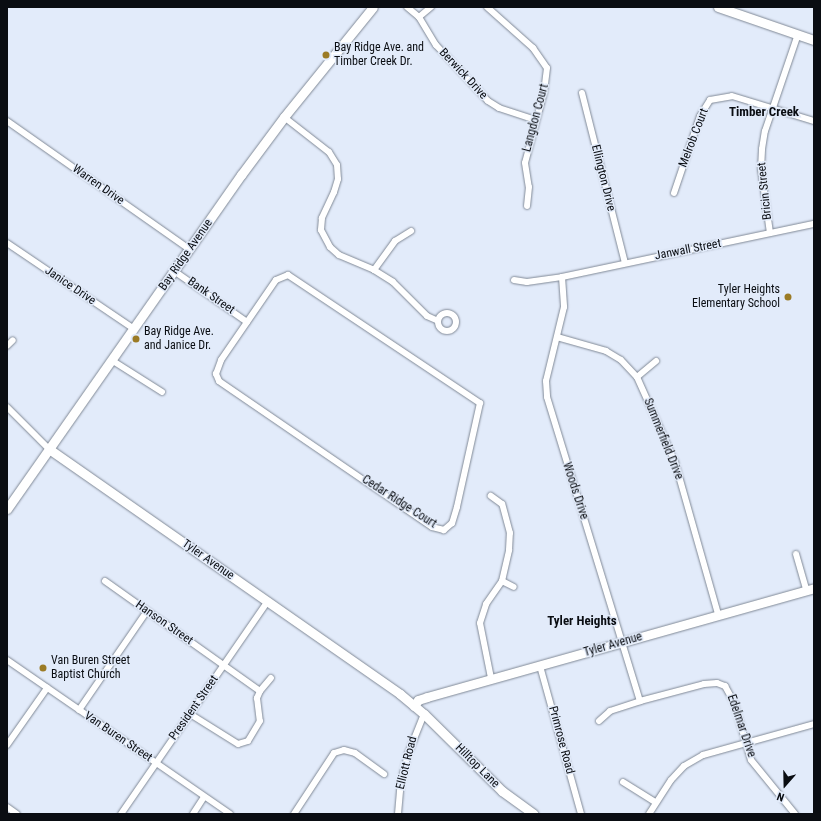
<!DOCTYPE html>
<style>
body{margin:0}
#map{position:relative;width:821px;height:821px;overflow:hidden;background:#e2ebfa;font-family:"Roboto Condensed",sans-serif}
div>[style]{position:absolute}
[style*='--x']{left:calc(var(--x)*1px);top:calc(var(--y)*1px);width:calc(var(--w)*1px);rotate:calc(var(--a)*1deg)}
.roads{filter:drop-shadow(0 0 1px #808996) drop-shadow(0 0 1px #808996)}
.street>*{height:6px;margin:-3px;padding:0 3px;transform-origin:3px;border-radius:3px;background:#fff}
.street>.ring{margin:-3px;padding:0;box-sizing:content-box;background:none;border:6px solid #fff;border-radius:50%}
.secondary>*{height:9px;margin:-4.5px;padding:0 4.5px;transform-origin:4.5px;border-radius:4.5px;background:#fff}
.dots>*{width:11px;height:11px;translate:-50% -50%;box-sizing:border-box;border:2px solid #e2ebfa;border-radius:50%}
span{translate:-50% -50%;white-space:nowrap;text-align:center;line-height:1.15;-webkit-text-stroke:3px #e2ebfa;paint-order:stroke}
.poi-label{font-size:12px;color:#0a0d12}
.left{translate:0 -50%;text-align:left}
.right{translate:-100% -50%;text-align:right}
.street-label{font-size:12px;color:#0a0d12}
.neighbourhood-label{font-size:13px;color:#0a0d12;font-weight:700}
.frame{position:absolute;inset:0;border:8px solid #0a0d12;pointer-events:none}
.north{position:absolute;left:765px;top:765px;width:40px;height:40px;-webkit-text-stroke:3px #e2ebfa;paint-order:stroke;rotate:200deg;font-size:11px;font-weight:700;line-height:16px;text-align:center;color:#0a0d12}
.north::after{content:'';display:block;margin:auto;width:14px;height:18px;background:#0a0d12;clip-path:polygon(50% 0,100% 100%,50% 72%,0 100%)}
</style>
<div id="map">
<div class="roads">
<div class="street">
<div style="--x:407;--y:7;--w:16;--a:40"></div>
<div style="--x:419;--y:17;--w:33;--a:59"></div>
<div style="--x:436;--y:45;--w:76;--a:47.1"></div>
<div style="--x:488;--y:101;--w:13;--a:32"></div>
<div style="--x:499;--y:108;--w:39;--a:18"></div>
<div style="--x:487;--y:7;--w:62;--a:41.7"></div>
<div style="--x:533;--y:48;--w:24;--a:55"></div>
<div style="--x:547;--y:68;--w:24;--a:97"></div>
<div style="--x:544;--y:92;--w:73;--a:105"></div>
<div style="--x:525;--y:163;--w:24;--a:81"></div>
<div style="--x:529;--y:187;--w:19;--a:96"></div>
<div style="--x:419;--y:17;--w:16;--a:-40"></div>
<div style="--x:582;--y:93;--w:175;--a:75.8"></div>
<div style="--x:284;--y:117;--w:57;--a:37.9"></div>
<div style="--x:329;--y:152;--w:15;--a:58"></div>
<div style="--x:337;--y:165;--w:14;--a:86"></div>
<div style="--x:338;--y:179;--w:14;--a:107"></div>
<div style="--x:334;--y:192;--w:29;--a:115"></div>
<div style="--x:322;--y:218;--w:12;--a:95"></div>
<div style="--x:321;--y:230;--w:19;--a:62"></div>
<div style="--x:330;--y:247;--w:12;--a:42"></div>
<div style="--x:339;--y:255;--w:38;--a:23"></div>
<div style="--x:374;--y:270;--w:22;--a:32"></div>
<div style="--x:393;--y:282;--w:48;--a:45"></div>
<div style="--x:427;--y:316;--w:12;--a:24"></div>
<div style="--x:7;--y:121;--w:223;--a:35.1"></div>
<div style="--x:674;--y:193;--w:81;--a:-71.3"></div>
<div style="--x:700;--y:116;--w:19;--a:-58"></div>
<div style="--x:710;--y:100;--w:22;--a:-10"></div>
<div style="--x:732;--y:96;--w:86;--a:17"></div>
<div style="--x:770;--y:233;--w:65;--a:-98"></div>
<div style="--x:761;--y:169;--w:20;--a:-87"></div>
<div style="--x:762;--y:149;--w:18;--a:-81"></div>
<div style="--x:765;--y:131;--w:102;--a:-71.2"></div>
<div style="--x:7;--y:243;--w:153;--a:34.1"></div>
<div style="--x:374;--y:270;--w:36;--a:-54"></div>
<div style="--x:395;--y:241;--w:19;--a:-32"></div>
<div style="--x:174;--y:271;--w:89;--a:34.9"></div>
<div style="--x:288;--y:275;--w:231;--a:33.7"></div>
<div style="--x:480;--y:403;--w:107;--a:102.5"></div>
<div style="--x:457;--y:507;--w:17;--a:107"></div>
<div style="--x:452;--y:523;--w:11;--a:139"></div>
<div style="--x:444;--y:530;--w:12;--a:-166"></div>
<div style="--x:432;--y:527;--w:258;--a:-145.6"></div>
<div style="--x:219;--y:381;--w:8;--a:-113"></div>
<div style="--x:216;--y:374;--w:15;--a:-70"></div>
<div style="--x:221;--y:360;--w:97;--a:-55.5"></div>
<div style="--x:276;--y:280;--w:13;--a:-23"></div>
<div style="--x:562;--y:277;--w:30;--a:86"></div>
<div style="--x:564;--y:307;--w:76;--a:103.7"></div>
<div style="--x:546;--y:381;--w:16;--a:86"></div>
<div style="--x:547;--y:397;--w:318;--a:73"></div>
<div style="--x:514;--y:280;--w:13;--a:9"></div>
<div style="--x:527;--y:282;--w:35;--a:-8"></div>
<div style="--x:562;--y:277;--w:258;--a:-11.9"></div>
<div class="ring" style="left:438px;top:313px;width:12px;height:12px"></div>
<div style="--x:557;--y:337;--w:51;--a:15.9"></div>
<div style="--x:606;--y:351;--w:17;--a:31"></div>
<div style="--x:621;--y:360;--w:23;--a:47"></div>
<div style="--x:637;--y:377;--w:93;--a:65.9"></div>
<div style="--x:675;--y:462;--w:158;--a:74.2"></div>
<div style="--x:7;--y:346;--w:8;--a:-45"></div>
<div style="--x:113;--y:361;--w:58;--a:32.3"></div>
<div style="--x:637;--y:377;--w:25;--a:-40"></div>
<div style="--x:7;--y:407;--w:59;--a:45"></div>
<div style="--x:796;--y:554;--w:37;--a:74"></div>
<div style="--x:105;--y:581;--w:190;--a:35.4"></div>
<div style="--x:260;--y:691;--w:8;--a:113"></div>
<div style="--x:257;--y:698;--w:23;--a:83"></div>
<div style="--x:260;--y:721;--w:23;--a:121"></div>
<div style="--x:248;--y:741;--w:10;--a:163"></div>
<div style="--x:238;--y:744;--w:57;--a:-148"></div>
<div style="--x:502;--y:581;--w:13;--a:27"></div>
<div style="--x:7;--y:660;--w:271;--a:34.6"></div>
<div style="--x:540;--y:666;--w:154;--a:74.5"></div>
<div style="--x:491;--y:678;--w:56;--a:-101.3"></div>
<div style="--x:480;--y:623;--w:20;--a:-72"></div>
<div style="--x:486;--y:604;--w:28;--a:-55"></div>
<div style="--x:502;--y:581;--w:32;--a:-77"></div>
<div style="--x:509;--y:550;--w:17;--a:-87"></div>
<div style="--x:510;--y:533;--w:30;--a:-105"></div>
<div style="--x:502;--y:504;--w:14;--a:-144"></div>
<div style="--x:260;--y:691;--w:17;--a:-50"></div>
<div style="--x:79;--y:710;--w:120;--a:-55.5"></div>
<div style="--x:599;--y:721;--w:15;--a:-42"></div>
<div style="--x:610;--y:711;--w:32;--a:-18"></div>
<div style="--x:640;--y:701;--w:66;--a:-14.9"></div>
<div style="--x:704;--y:684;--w:13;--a:-4"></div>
<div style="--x:717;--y:683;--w:9;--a:21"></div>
<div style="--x:725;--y:686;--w:18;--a:61"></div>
<div style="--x:734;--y:702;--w:60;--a:73.7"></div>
<div style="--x:751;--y:760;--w:70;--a:50.8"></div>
<div style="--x:7;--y:745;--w:70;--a:-54.9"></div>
<div style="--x:623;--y:782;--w:38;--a:32"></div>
<div style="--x:7;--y:807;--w:12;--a:35"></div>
<div style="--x:121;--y:814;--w:259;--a:-55.4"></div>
<div style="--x:193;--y:814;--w:20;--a:-57"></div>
<div style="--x:294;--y:814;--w:73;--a:-56.7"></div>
<div style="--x:334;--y:753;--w:10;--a:-17"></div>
<div style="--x:344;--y:750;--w:11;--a:15"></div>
<div style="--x:355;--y:753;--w:36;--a:36"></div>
<div style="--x:398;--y:814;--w:32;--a:-85"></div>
<div style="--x:401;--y:782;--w:29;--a:-76"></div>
<div style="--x:408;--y:754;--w:43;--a:-68.2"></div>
<div style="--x:649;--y:814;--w:40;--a:-57.1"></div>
<div style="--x:671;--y:780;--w:19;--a:-47"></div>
<div style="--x:684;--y:766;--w:22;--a:-30"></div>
<div style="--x:703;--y:755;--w:115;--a:-15.6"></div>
</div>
<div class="secondary">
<div style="--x:718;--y:7;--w:102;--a:19"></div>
<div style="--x:49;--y:449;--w:428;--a:34.9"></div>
<div style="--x:400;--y:694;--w:31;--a:40"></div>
<div style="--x:424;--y:714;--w:110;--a:44.6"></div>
<div style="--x:502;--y:791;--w:39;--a:36"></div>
<div style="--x:7;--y:509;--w:408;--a:-55"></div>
<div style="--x:241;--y:175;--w:72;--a:-53.4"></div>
<div style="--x:284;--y:117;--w:141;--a:-51"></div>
<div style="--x:414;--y:706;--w:7;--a:-56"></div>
<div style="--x:418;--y:700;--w:9;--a:-18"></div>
<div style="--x:427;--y:697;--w:402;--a:-15.7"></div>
</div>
</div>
<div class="dots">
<div style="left:326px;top:55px;background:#9b7b25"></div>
<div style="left:788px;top:297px;background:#9b7b25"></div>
<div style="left:136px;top:339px;background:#9b7b25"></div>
<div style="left:43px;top:668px;background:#9b7b25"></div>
</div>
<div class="poi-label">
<span class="left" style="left:334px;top:55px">Bay Ridge Ave. and<br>Timber Creek Dr.</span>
<span class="right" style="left:780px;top:297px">Tyler Heights<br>Elementary School</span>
<span class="left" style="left:144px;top:339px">Bay Ridge Ave.<br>and Janice Dr.</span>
<span class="left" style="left:51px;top:668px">Van Buren Street<br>Baptist Church</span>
</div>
<div class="street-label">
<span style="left:463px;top:74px;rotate:47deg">Berwick Drive</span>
<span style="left:536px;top:118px;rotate:-75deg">Langdon Court</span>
<span style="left:694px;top:138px;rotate:-69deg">Melrob Court</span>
<span style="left:603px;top:178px;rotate:76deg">Ellington Drive</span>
<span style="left:98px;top:185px;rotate:35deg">Warren Drive</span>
<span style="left:765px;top:191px;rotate:-96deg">Bricin Street</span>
<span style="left:688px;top:250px;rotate:-11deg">Janwall Street</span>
<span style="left:186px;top:255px;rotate:-55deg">Bay Ridge Avenue</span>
<span style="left:70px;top:286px;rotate:34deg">Janice Drive</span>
<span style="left:211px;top:296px;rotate:35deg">Bank Street</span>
<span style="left:663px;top:439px;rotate:68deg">Summerfield Drive</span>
<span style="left:575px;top:491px;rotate:72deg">Woods Drive</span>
<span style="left:399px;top:502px;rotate:33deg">Cedar Ridge Court</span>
<span style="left:208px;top:560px;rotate:35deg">Tyler Avenue</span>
<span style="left:164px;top:623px;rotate:35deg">Hanson Street</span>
<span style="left:613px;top:645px;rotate:-16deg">Tyler Avenue</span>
<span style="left:194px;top:708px;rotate:-55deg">President Street</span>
<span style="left:741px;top:726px;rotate:71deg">Edelmar Drive</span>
<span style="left:118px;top:737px;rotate:34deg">Van Buren Street</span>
<span style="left:561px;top:740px;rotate:75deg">Primrose Road</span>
<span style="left:407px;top:763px;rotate:-76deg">Elliott Road</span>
<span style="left:477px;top:766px;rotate:45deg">Hilltop Lane</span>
</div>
<div class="neighbourhood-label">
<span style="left:764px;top:112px">Timber Creek</span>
<span style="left:582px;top:621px">Tyler Heights</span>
</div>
<div class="frame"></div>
<div class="north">N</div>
</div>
